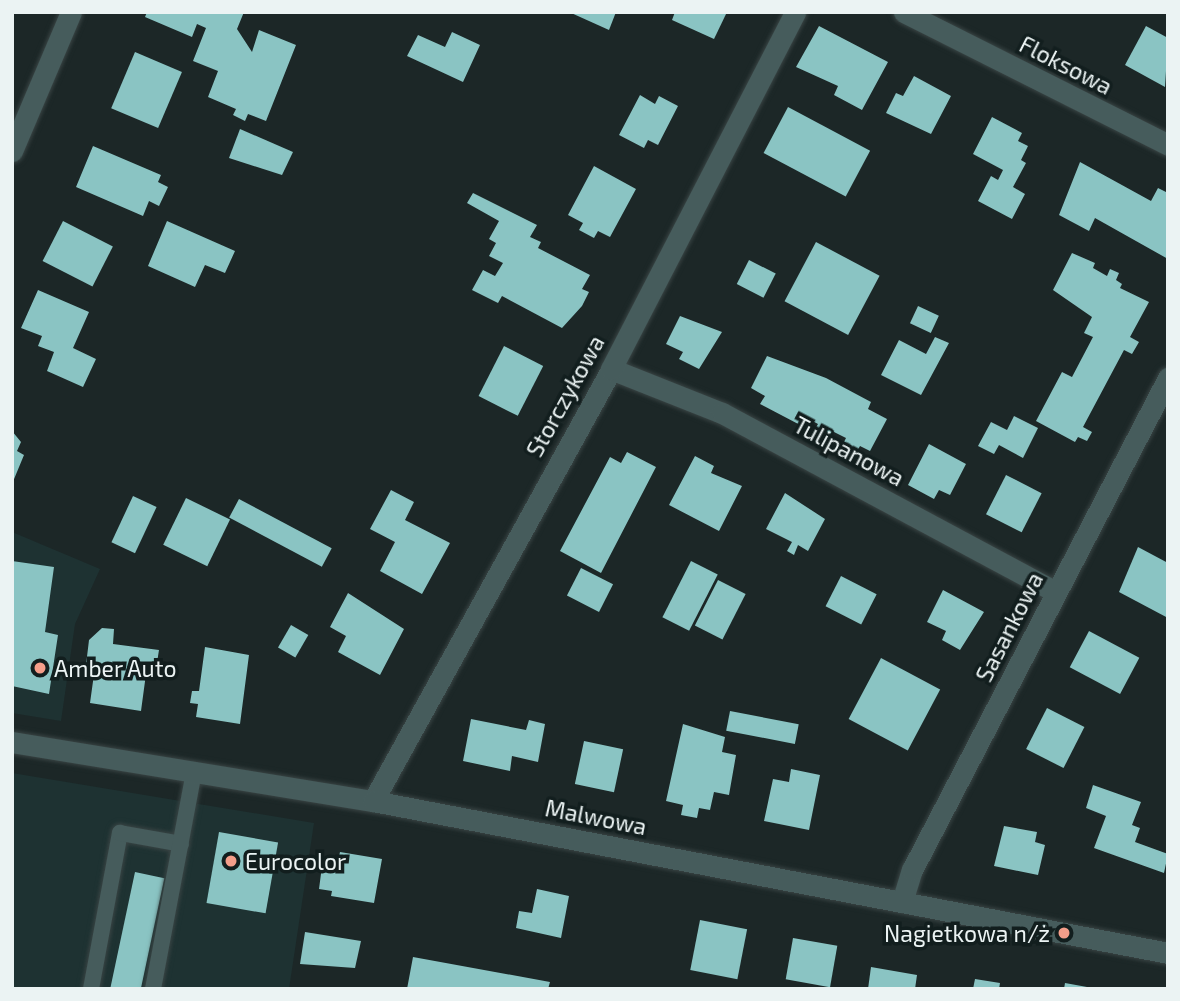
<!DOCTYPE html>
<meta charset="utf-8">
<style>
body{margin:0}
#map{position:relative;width:1180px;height:1001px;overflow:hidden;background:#1c2727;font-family:"Exo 2",sans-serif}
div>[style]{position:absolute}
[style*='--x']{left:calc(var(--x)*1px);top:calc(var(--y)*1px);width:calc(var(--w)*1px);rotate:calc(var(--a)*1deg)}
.built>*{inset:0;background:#1e3232}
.building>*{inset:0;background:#8ac4c3;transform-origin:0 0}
.roads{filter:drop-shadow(0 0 2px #394444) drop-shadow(0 0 2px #394444)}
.service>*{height:16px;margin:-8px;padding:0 8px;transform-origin:8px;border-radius:8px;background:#465c5c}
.minor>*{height:21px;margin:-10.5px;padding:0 10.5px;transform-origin:10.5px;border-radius:10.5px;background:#465c5c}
.tertiary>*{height:21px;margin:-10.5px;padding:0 10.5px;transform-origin:10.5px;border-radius:10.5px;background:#465c5c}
.dots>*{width:19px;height:19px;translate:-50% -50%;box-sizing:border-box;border:4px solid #121e1e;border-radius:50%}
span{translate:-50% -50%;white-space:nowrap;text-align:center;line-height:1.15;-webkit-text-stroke:7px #121e1e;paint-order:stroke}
.street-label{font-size:23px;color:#ebf3f3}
.poi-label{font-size:23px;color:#ebf3f3}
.left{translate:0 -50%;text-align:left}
.right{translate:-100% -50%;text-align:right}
.frame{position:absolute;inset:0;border:14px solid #ebf3f3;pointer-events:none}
</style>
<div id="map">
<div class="built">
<div style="clip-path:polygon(12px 532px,100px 569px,75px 624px,61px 721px,12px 713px)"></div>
<div style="clip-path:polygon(12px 773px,314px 823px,289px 989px,12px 989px)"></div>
</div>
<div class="building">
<div style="clip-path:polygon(147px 12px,244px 12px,237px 29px,252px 52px,259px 30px,296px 45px,266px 121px,248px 114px,245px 121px,233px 115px,236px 109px,208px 97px,218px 71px,193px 61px,206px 28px,197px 24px,192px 37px,145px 17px)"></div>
<div style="clip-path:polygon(569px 12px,616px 12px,609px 30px)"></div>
<div style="clip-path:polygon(675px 12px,727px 12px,714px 39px,672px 20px)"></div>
<div style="clip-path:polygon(819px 26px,888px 62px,862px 110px,834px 95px,838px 86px,796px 67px)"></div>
<div style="clip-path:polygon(1146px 26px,1168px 38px,1165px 87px,1125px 65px)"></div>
<div style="clip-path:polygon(452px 32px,480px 45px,463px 82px,407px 56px,418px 35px,445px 47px)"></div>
<div style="left:135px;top:52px;width:51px;height:61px;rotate:23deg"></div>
<div style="clip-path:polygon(914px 76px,951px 96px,931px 134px,886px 113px,896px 93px,903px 96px)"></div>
<div style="clip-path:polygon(640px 95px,655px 104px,659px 96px,678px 106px,658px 145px,648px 140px,644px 148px,619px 135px)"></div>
<div style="left:788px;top:107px;width:93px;height:52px;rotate:28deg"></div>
<div style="clip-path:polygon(992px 117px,1022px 133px,1018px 141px,1028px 146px,1021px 160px,1026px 163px,1013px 187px,1025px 194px,1012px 219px,978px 201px,991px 176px,998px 180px,1003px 170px,973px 154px)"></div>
<div style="clip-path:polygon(240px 129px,293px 152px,282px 175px,229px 158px)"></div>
<div style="clip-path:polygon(93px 146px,161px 175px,158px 182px,168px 187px,159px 206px,149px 201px,143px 216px,76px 187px)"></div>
<div style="clip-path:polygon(1080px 162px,1151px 201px,1158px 188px,1168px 193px,1168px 259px,1095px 218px,1089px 231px,1059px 215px)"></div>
<div style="clip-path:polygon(594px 166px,636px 189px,610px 237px,598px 231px,594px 238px,579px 230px,583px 223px,568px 215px)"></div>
<div style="clip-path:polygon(473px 193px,537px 225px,530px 237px,541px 242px,538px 248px,590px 275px,582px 289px,589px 292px,582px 306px,562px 328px,502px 296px,498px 303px,472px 290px,483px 270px,495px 276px,503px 263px,489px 256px,496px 243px,489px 239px,499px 221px,467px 203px)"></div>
<div style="left:63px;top:221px;width:56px;height:45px;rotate:27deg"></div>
<div style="clip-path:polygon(167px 221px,235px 251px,225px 273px,205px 265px,195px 287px,148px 266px)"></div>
<div style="left:816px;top:242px;width:72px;height:67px;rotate:28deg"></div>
<div style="clip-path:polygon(1072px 253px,1095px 263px,1093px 268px,1107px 276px,1110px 269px,1119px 273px,1116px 280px,1122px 284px,1120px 288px,1149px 302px,1130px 337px,1139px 342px,1132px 354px,1124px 350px,1083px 427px,1092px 432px,1087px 441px,1078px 437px,1075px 442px,1036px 421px,1062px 372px,1072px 377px,1093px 337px,1084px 333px,1092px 317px,1053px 290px)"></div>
<div style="left:749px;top:260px;width:30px;height:27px;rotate:27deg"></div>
<div style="clip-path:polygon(38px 290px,89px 312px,73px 348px,96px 359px,83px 387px,47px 371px,54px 352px,38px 346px,42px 336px,21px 328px)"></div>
<div style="left:918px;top:306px;width:23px;height:19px;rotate:25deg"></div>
<div style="clip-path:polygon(680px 316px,722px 332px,699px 369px,679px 359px,683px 352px,666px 344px)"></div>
<div style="clip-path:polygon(935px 337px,949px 343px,921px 395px,881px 375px,899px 340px,926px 354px)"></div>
<div style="left:504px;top:346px;width:44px;height:56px;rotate:27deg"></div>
<div style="clip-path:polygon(767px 356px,826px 378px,871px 402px,868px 409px,887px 419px,870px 451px,860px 446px,855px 455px,841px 448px,846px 438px,832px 431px,828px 441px,813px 433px,818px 424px,807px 418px,802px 426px,760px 404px,765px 396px,751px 388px)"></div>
<div style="clip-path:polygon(1014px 416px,1038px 428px,1023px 458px,999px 445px,994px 454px,978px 446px,991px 422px,1007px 430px)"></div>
<div style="clip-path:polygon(12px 431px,21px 442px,17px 451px,24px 455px,12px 484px)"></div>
<div style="clip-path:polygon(929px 444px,966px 464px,950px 495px,939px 490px,934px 499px,908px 485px)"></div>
<div style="clip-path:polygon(627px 452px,656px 467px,601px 573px,560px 551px,610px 457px,621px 463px)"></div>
<div style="clip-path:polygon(695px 456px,714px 466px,711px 473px,742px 486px,719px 531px,669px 505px)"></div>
<div style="left:1006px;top:475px;width:40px;height:44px;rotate:27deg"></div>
<div style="clip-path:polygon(391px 490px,414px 502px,405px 520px,450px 543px,422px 594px,380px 571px,395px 542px,370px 529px)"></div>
<div style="clip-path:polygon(785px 493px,825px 519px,808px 551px,798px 545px,794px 555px,787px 551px,792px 542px,766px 529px)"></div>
<div style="left:133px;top:496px;width:26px;height:51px;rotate:25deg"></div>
<div style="left:186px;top:498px;width:49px;height:52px;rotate:26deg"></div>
<div style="left:239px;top:499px;width:105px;height:21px;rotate:28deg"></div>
<div style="clip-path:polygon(1138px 547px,1168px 563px,1168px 618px,1119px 592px)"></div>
<div style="clip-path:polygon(12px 561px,54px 567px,45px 632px,58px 635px,49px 694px,12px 686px)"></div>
<div style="left:691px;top:561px;width:30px;height:63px;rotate:27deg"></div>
<div style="left:581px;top:568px;width:36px;height:31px;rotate:27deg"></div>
<div style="left:841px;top:576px;width:40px;height:34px;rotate:27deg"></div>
<div style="left:718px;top:580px;width:31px;height:51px;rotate:27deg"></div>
<div style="clip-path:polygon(943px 590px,984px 612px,960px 650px,942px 640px,946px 631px,927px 622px)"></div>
<div style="clip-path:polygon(348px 593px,404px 629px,380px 675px,338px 652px,346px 636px,330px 627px)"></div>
<div style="left:291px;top:625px;width:20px;height:26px;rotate:30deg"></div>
<div style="clip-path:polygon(102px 628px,114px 629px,113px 644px,159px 650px,155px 675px,146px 674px,141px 711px,90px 703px,95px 667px,86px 665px,89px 640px)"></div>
<div style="left:1089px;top:631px;width:57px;height:41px;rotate:28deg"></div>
<div style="clip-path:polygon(205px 647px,249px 655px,240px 724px,196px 717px,198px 704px,190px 703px,192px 691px,199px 691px)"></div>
<div style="left:881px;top:658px;width:67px;height:69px;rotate:28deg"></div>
<div style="left:1047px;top:708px;width:42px;height:46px;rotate:27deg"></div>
<div style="left:730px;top:711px;width:70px;height:20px;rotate:11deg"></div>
<div style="clip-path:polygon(471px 719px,526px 730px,529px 720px,545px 724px,538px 762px,512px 756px,510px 771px,463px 761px)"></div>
<div style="clip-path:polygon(683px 724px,725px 737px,722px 752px,736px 755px,729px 795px,714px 792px,710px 810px,699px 808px,697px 818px,681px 815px,683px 805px,666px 801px)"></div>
<div style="left:584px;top:741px;width:40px;height:44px;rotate:12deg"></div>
<div style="clip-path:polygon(791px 769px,820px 775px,809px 830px,764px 821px,773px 779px,789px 782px)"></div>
<div style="clip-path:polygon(1093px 785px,1141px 802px,1132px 825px,1140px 828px,1135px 842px,1168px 854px,1164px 873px,1094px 848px,1106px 816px,1086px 808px)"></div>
<div style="clip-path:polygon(1004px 826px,1037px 832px,1035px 842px,1045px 845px,1038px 875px,994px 866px)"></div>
<div style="left:219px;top:832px;width:60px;height:72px;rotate:10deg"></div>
<div style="clip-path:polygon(340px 852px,382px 859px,374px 903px,331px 896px,332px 891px,319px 889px,322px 866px,336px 869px)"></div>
<div style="left:135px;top:872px;width:30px;height:119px;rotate:12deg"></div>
<div style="clip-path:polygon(537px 889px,569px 896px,561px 938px,516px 928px,519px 911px,532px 913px)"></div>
<div style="left:700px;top:920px;width:48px;height:51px;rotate:11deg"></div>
<div style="clip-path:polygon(305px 932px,361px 941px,355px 968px,300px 964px)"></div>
<div style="left:793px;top:938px;width:45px;height:42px;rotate:10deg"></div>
<div style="clip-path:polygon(413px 957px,550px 982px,548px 989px,407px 989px)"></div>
<div style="clip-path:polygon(871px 967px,917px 975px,915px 989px,868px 989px)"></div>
<div style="clip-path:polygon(975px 979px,1000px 983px,999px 989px,973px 989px)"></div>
<div style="clip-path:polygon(1065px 983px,1087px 987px,1087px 989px,1064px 989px)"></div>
</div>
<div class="roads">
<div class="service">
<div style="--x:91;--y:989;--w:159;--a:-79.5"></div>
<div style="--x:120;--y:833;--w:62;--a:10.2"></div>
<div style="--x:153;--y:989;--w:221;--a:-79.3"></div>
</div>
<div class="minor">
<div style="--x:904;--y:12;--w:296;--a:26.7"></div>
<div style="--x:12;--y:151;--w:151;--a:-67"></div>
<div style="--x:611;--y:369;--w:119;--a:21.6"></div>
<div style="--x:722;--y:413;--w:379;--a:28.2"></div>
<div style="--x:373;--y:801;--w:493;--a:-61.1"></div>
<div style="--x:611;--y:369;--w:402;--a:-62.7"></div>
<div style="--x:902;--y:902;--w:34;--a:-73"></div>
<div style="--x:912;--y:870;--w:555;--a:-62.51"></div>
</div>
<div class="tertiary">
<div style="--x:12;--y:742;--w:366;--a:9.3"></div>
<div style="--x:373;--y:801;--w:809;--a:10.82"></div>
</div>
</div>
<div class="dots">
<div style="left:40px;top:668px;background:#f49e8a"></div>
<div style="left:231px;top:861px;background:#f49e8a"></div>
<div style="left:1064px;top:933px;background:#f49e8a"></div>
</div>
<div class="street-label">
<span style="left:1066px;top:65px;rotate:27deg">Floksowa</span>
<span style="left:565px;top:396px;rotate:-61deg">Storczykowa</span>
<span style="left:849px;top:451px;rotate:28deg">Tulipanowa</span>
<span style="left:1009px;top:627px;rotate:-63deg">Sasankowa</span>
<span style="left:596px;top:817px;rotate:11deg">Malwowa</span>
</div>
<div class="poi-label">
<span class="left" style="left:54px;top:668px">Amber Auto</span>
<span class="left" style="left:245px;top:861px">Eurocolor</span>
<span class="right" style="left:1050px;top:933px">Nagietkowa n/ż</span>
</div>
<div class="frame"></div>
</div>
